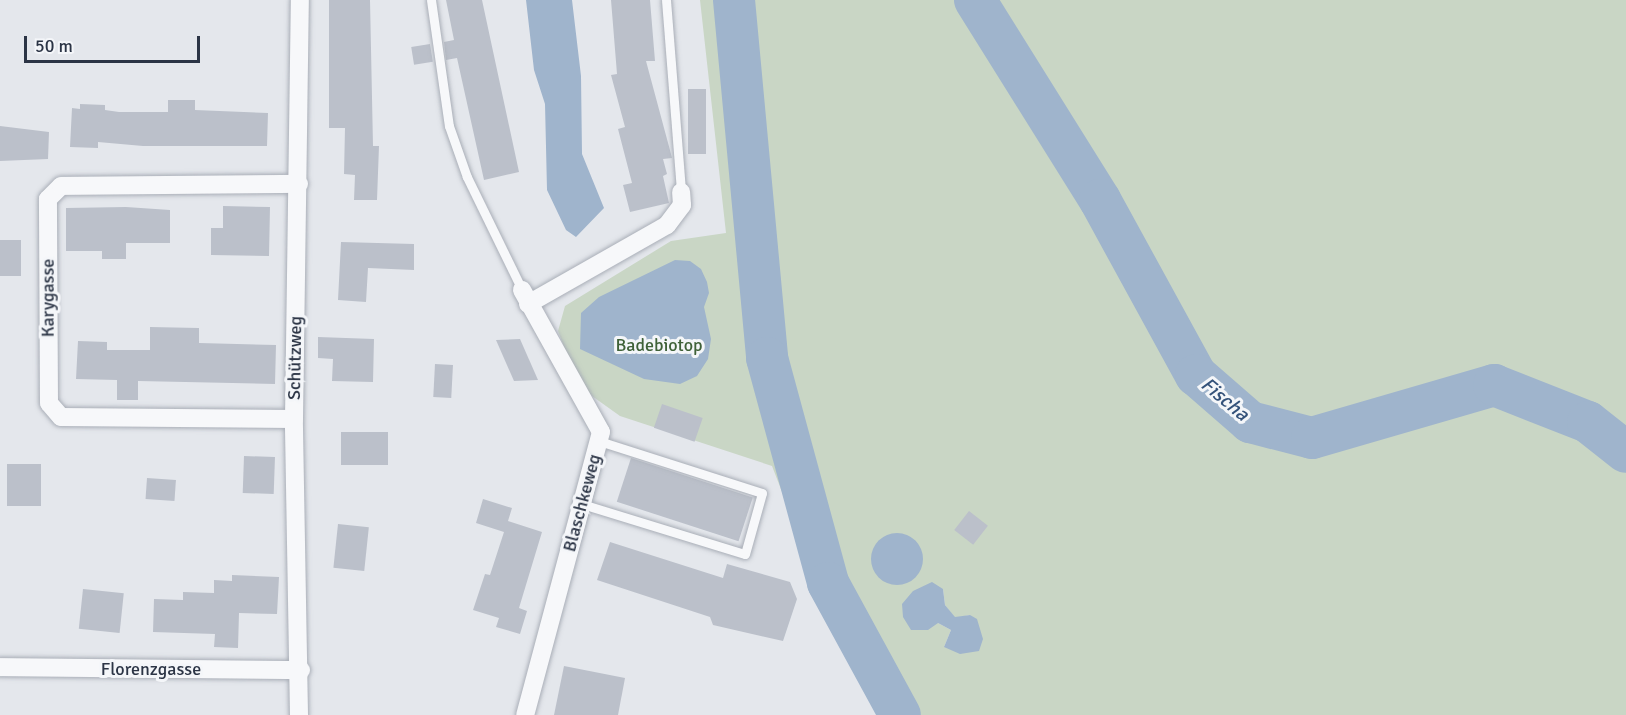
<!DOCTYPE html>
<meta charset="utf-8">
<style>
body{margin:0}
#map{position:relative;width:1626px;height:715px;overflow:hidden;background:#e4e7ec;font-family:Signika,sans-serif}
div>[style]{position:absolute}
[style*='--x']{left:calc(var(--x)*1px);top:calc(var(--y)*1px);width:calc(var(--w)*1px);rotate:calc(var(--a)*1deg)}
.green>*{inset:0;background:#c9d6c5}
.water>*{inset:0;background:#9fb4cc}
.round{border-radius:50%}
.river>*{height:42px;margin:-21px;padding:0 21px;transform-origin:21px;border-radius:21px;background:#9fb4cc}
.building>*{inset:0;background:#bbc0ca;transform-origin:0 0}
.roads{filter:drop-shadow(0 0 2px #a9aeb7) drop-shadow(0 0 2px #a9aeb7)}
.service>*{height:9px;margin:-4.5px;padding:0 4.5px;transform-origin:4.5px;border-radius:4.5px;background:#f7f8fa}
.minor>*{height:18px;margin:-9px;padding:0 9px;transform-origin:9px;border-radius:9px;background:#f7f8fa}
span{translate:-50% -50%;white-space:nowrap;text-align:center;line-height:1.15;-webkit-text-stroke:6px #f4f6f9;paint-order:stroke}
.street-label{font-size:18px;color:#2b3445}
.park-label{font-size:18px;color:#3f6138}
.water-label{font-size:20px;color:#34527a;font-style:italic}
.scale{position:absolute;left:24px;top:36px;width:176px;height:27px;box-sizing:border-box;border:3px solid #2b3445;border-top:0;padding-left:8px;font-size:18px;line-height:21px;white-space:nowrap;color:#2b3445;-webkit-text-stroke:4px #f4f6f9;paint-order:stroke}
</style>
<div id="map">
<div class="green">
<div style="clip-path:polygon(evenodd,700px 0,1626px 0,1626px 715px,888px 715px,813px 572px,772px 466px,620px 416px,592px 396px,576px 379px,558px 331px,565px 306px,671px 241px,726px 233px,700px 0,943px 589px,945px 605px,955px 618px,970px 615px,944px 647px,951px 630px,938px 623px,943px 589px)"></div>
</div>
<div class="water">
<div style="clip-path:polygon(526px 0,572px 0,581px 76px,582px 154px,604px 208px,576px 237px,566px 230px,547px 190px,545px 104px,534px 70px)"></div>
<div style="clip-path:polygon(675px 260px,690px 261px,701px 269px,707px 282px,709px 293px,704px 307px,711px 339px,708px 359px,697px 376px,680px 384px,644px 379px,580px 349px,581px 313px,599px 297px)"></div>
<div class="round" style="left:871px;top:533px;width:52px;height:52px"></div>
<div style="clip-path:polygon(932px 582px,943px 589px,945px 605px,955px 617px,970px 615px,977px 619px,983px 639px,979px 651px,960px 654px,944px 647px,951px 630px,938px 623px,928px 630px,911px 630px,903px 617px,902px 604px,913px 591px)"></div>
</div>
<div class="river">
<div style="--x:734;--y:0;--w:360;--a:84.7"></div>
<div style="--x:767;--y:358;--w:233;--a:74.8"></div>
<div style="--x:828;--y:583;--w:150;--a:61.4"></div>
<div style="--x:975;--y:0;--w:236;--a:58"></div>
<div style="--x:1100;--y:200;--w:200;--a:61.3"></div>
<div style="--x:1196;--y:375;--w:72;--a:41"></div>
<div style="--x:1250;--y:422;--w:64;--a:14.5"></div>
<div style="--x:1312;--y:438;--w:190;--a:-16.2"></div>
<div style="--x:1494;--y:385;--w:101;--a:21.5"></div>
<div style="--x:1588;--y:422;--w:48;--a:38.3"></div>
</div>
<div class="building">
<div style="clip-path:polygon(329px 0,370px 0,373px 146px,379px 146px,377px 200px,354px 200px,355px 175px,344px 174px,345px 128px,329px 128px)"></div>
<div style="clip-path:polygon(446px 0,482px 0,519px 172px,484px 180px,457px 58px,446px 60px,444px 42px,454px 40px)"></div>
<div style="clip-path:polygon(611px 0,650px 0,655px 61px,646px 61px,671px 154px,672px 158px,663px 159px,667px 174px,663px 176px,669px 203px,630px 212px,623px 185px,632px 183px,618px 129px,625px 127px,611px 75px,617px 74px)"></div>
<div style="left:430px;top:44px;width:18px;height:19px;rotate:81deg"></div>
<div style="left:688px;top:89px;width:18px;height:65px"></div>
<div style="clip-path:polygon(168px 100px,195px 100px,195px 110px,268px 113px,267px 146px,143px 146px,98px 142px,98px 148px,70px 147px,72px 108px,80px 109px,80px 104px,105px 105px,105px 110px,119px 112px,168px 112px)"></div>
<div style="clip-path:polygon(0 126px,49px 132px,48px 159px,0 161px)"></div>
<div style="clip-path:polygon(223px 206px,270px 207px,269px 256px,211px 255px,211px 228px,223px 228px)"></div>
<div style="clip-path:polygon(126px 207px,170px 210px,170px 243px,126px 243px,126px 259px,102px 259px,102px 251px,66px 251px,66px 208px)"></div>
<div style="left:0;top:240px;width:21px;height:36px"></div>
<div style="clip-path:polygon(341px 242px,414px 244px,414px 270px,368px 268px,366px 302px,338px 300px)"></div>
<div style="clip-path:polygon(150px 327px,199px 328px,199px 343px,276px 345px,275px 384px,138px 381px,138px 400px,117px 400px,117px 380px,76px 379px,78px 341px,107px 342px,107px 350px,150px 350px)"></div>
<div style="clip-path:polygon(318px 337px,374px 339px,373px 382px,332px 381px,333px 359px,318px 358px)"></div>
<div style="clip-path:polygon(520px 339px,538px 380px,514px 381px,496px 340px)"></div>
<div style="left:435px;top:364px;width:18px;height:33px;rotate:3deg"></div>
<div style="left:662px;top:404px;width:43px;height:25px;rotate:19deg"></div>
<div style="left:388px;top:432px;width:33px;height:47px;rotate:90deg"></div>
<div style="left:244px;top:456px;width:31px;height:37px;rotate:2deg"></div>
<div style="left:631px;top:458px;width:128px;height:46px;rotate:18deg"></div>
<div style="left:7px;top:464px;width:34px;height:42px"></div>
<div style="left:147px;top:478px;width:29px;height:21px;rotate:4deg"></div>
<div style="clip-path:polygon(483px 499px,512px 508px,508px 521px,542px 532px,519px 608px,527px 611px,520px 634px,496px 627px,499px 618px,473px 610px,485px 574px,490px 575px,504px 532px,476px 523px)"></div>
<div style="left:969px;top:511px;width:24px;height:24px;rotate:38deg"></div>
<div style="left:338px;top:524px;width:31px;height:44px;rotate:6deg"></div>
<div style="clip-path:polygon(610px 542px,723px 578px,727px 564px,790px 582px,797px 599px,783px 641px,713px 625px,710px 617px,597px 580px)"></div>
<div style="clip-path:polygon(232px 575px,279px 577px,277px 614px,239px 613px,238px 648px,214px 647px,215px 634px,153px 632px,154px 599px,183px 600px,183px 592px,214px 593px,214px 580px,232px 581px)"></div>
<div style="left:83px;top:589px;width:41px;height:40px;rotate:6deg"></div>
<div style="clip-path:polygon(564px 666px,625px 678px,618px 715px,554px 715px)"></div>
</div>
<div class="roads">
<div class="service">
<div style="--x:431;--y:0;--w:127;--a:81.9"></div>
<div style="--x:449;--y:126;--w:54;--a:70.6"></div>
<div style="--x:467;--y:177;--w:126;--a:64"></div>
<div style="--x:666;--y:0;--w:193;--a:85.5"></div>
<div style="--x:582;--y:504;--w:170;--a:17.1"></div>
<div style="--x:745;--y:554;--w:63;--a:-74.4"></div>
<div style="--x:762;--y:493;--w:171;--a:-162.3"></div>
</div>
<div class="minor">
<div style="--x:522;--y:290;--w:162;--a:60.9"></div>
<div style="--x:601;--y:432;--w:293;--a:105"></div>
<div style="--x:528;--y:304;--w:160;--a:-29.6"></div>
<div style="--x:667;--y:225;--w:25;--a:-53"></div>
<div style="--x:682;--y:205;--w:13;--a:-94"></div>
<div style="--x:294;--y:419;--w:233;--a:-179.5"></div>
<div style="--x:61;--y:417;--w:18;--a:-131"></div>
<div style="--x:49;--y:403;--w:204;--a:-90.3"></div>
<div style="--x:48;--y:199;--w:18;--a:-45"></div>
<div style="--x:61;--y:186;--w:238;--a:-0.5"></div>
<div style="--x:0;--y:667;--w:301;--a:0.6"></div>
<div style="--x:299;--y:715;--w:296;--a:-91"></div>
<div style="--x:294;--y:419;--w:419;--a:-89.2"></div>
</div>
</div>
<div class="street-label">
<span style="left:48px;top:298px;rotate:-90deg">Karygasse</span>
<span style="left:295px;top:358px;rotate:-89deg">Schützweg</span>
<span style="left:582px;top:503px;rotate:-75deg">Blaschkeweg</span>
<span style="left:151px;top:669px">Florenzgasse</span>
</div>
<div class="park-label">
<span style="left:659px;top:345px">Badebiotop</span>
</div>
<div class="water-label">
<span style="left:1225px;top:399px;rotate:40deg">Fischa</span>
</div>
<div class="scale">50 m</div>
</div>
